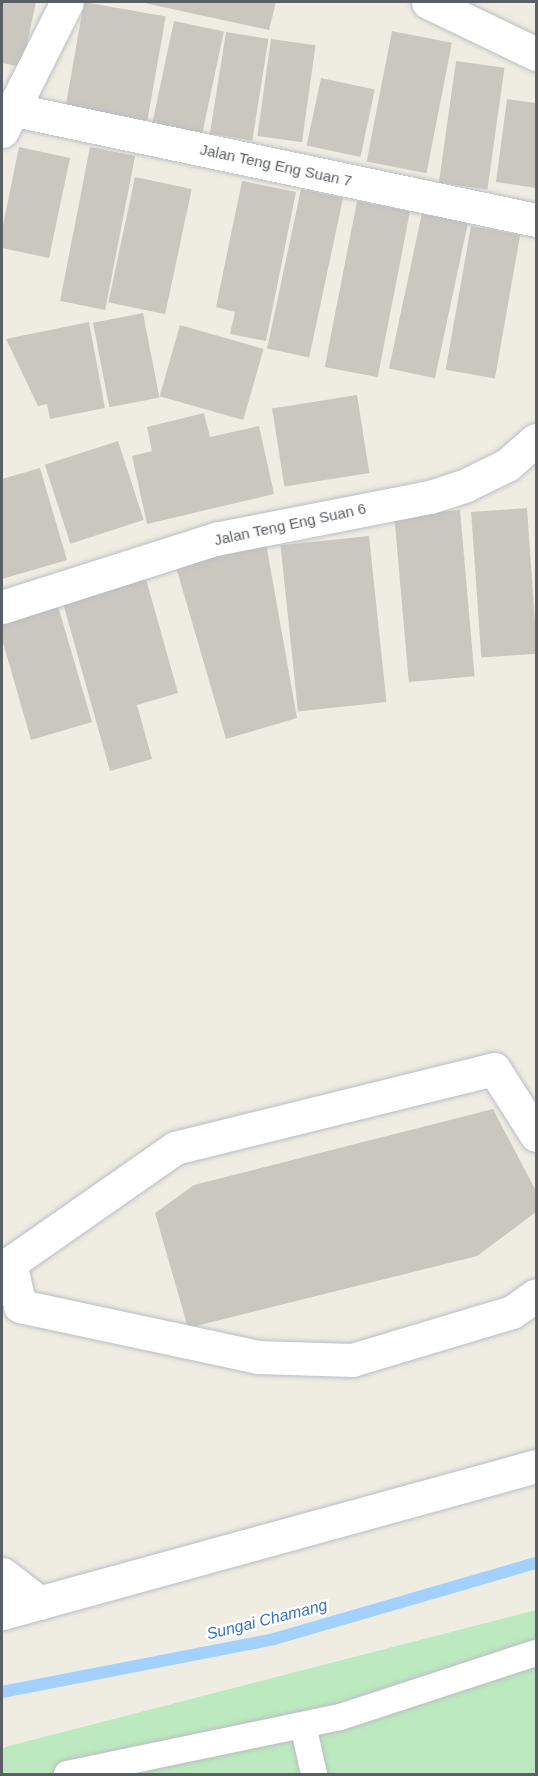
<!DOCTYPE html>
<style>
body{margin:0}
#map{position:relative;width:538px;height:1776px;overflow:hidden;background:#efede2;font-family:Helvetica,sans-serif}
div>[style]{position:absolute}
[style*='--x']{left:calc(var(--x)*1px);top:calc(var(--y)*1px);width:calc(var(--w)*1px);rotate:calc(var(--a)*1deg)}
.green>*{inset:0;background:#bce9bf}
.stream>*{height:12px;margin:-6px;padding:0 6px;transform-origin:6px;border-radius:6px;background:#a2d1ff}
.building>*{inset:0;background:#cac7bf;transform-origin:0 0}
.roads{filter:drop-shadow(0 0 2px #babdc3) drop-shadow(0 0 2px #babdc3)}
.lane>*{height:26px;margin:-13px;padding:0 13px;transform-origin:13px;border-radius:13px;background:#fff}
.street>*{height:33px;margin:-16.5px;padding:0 16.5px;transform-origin:16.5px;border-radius:16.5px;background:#fff}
span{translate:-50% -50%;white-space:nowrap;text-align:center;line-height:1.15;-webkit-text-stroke:5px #fff;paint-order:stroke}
.street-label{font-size:15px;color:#5b5f65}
.water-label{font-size:16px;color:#3874c5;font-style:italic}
.frame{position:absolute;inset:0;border:3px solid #5b5f65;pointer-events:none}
</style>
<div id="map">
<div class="green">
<div style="clip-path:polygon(536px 1610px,536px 1774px,2px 1774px,2px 1750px,5px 1747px)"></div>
</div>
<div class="stream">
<div style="--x:2;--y:1692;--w:277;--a:-11"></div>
<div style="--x:274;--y:1639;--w:273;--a:-16.2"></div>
</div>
<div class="building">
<div style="clip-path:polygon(2px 2px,36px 2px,22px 67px,2px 63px)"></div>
<div style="left:84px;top:2px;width:83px;height:106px;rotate:10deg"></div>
<div style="clip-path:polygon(140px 2px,276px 2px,269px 30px)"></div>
<div style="left:174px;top:21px;width:51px;height:107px;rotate:12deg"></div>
<div style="left:392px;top:31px;width:61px;height:133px;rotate:11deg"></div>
<div style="left:226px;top:32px;width:43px;height:103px;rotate:9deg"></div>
<div style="left:271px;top:39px;width:45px;height:98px;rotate:8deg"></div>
<div style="left:456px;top:61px;width:49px;height:123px;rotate:8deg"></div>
<div style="left:321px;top:78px;width:55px;height:69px;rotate:12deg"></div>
<div style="clip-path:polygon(507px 99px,536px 103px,536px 188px,496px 182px)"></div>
<div style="clip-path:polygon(19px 147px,70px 158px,49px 258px,2px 248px,2px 230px)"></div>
<div style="left:90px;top:147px;width:46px;height:157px;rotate:11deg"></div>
<div style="left:135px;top:177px;width:58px;height:128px;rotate:12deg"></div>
<div style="clip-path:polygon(242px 181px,296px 192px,266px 341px,230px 334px,235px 312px,216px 307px)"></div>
<div style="left:301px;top:189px;width:43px;height:163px;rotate:12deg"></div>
<div style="left:357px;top:201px;width:54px;height:169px;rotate:11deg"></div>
<div style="left:422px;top:213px;width:47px;height:159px;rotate:12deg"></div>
<div style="left:471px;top:226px;width:50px;height:146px;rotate:10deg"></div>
<div style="left:143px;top:313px;width:86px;height:51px;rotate:79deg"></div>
<div style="clip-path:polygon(89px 322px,105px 408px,50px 419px,47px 404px,38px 406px,6px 339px)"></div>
<div style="left:180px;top:325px;width:87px;height:74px;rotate:16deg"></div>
<div style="left:357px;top:395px;width:79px;height:86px;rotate:81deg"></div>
<div style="clip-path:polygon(204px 413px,210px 437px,259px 426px,274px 494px,147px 524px,132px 456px,152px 451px,147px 427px)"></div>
<div style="left:118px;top:441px;width:83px;height:77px;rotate:72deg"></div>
<div style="clip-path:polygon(40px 468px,67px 560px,2px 579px,2px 479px)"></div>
<div style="left:527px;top:508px;width:146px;height:56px;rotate:86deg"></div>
<div style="left:460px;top:510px;width:167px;height:66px;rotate:85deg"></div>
<div style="clip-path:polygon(264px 532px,297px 718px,226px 739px,174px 560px)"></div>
<div style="left:369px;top:536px;width:167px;height:89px;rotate:84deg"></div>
<div style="clip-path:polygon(146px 579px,178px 693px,137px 705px,152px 759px,110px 771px,63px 603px)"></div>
<div style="clip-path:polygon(58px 606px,92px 722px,31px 740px,2px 639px,2px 622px)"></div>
<div style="clip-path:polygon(493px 1109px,536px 1191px,536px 1212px,477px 1256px,188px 1328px,155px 1213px,194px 1185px)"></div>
</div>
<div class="roads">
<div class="lane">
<div style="--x:303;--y:1725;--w:50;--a:77.3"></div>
<div style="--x:67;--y:1774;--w:279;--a:-11.8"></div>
<div style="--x:340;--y:1717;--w:206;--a:-18.1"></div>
</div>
<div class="street">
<div style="--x:428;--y:2;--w:120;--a:25.7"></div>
<div style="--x:15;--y:110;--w:532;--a:11.92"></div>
<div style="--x:2;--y:131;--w:144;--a:-63.3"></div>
<div style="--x:2;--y:607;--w:224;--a:-17.7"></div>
<div style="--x:215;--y:539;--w:219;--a:-11.1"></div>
<div style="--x:430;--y:497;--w:38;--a:-18"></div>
<div style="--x:466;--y:485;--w:46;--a:-26"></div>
<div style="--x:507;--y:465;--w:38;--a:-41"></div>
<div style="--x:536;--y:1135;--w:78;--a:-122.5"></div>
<div style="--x:494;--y:1069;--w:329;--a:166.1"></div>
<div style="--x:175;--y:1148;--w:201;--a:145.1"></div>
<div style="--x:10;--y:1263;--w:44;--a:76.9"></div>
<div style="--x:20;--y:1306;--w:242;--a:12.1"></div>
<div style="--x:257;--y:1357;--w:95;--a:1.8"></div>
<div style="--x:352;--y:1360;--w:167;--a:-16.7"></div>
<div style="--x:512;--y:1312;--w:29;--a:-35"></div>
<div style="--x:2;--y:1574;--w:48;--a:37.3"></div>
<div style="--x:2;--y:1613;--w:554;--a:-15.39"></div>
</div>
</div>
<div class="street-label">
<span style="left:276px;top:165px;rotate:12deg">Jalan Teng Eng Suan 7</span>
<span style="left:290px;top:524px;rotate:-12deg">Jalan Teng Eng Suan 6</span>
</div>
<div class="water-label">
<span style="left:267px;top:1620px;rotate:-14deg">Sungai Chamang</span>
</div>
<div class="frame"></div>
</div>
